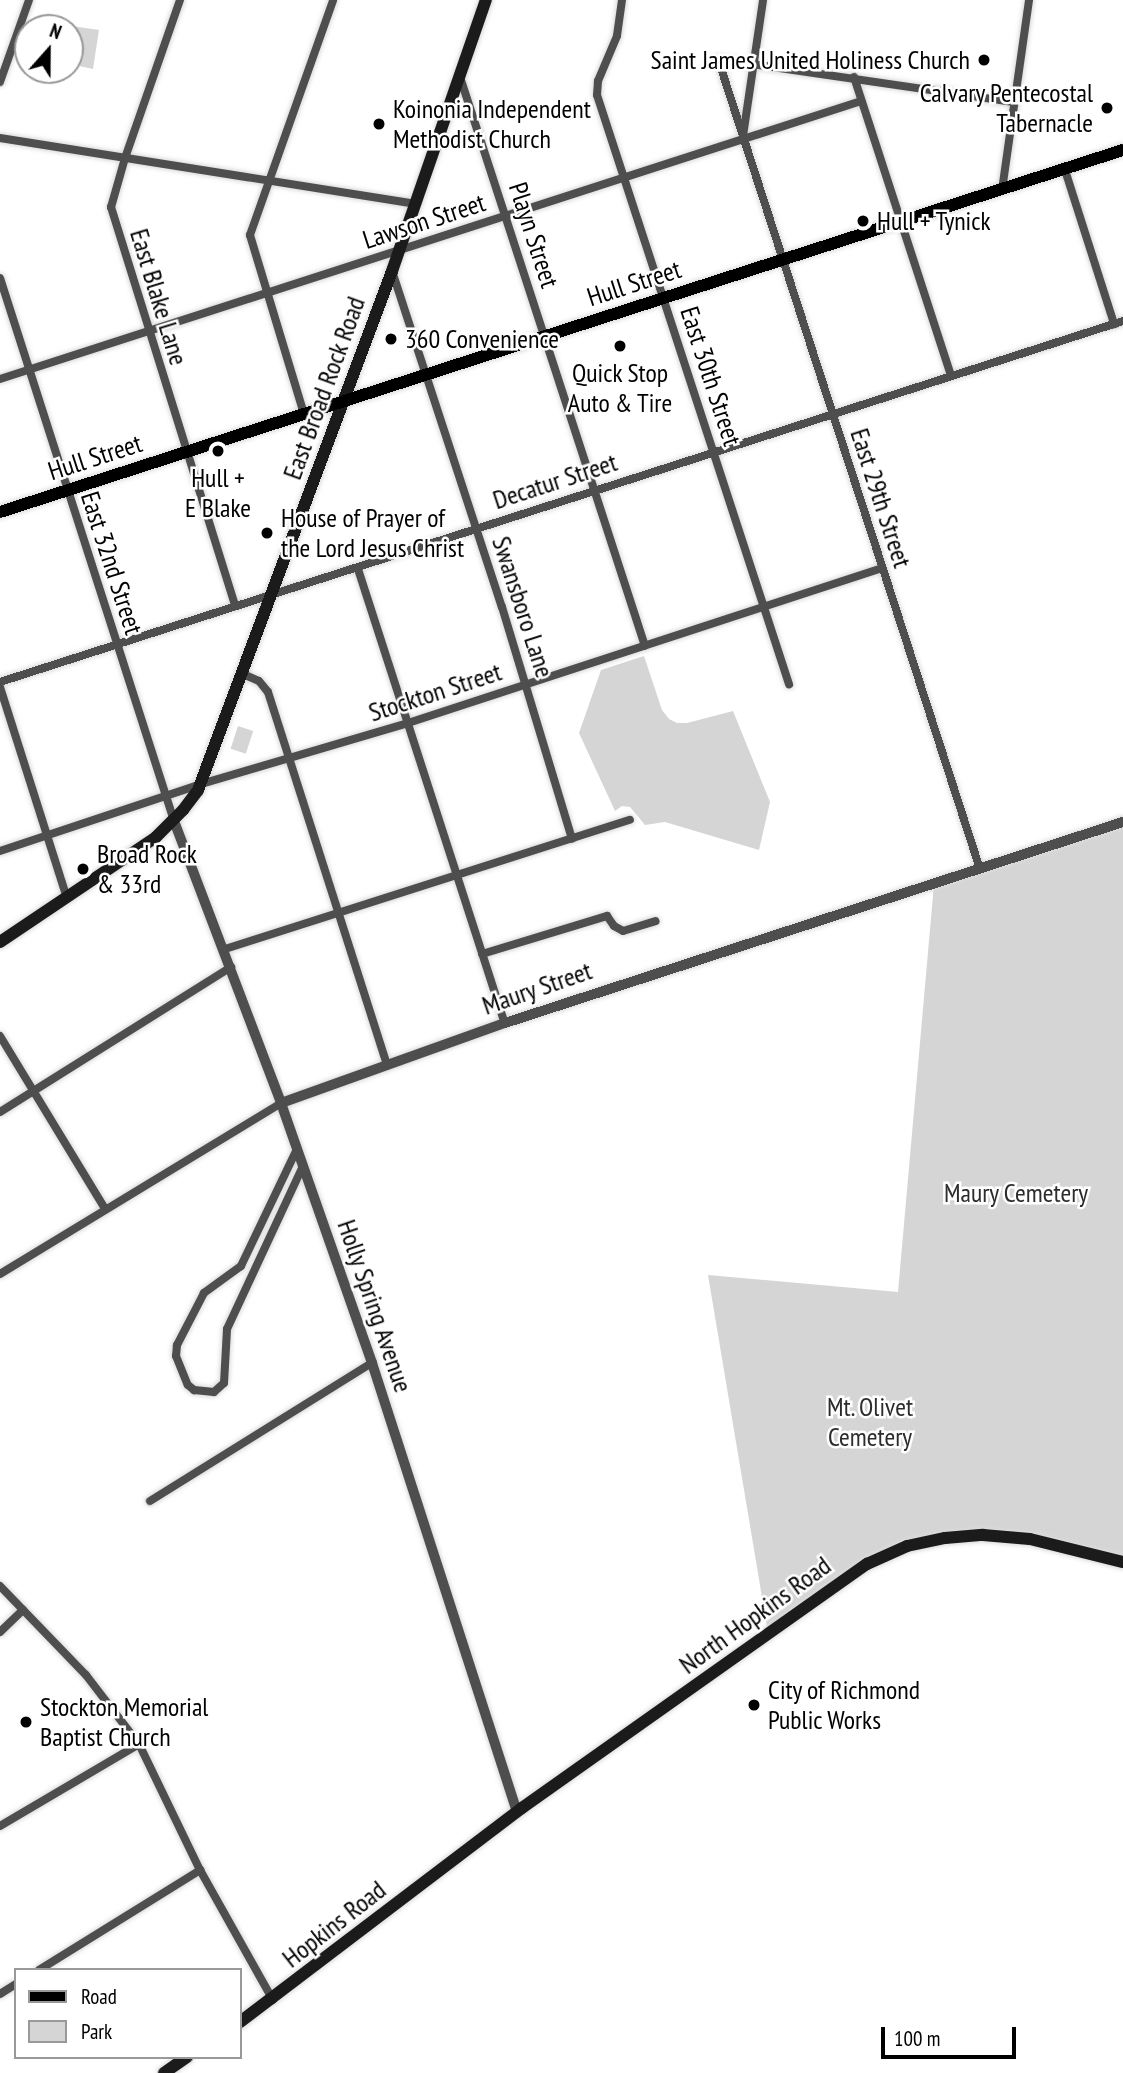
<!DOCTYPE html>
<style>
body{margin:0}
#map{position:relative;width:1123px;height:2073px;overflow:hidden;background:#fff;font-family:"PT Sans Narrow",sans-serif}
div>[style]{position:absolute}
[style*='--x']{left:calc(var(--x)*1px);top:calc(var(--y)*1px);width:calc(var(--w)*1px);rotate:calc(var(--a)*1deg)}
.green>*{inset:0;background:#d5d5d5;transform-origin:0 0}
.roads{filter:drop-shadow(0 0 2px #dbdbdb) drop-shadow(0 0 2px #dbdbdb)}
.minor>*{height:8px;margin:-4px;padding:0 4px;transform-origin:4px;border-radius:4px;background:#4e4e4e}
.tertiary>*{height:10px;margin:-5px;padding:0 5px;transform-origin:5px;border-radius:5px;background:#4e4e4e}
.secondary>*{height:12px;margin:-6px;padding:0 6px;transform-origin:6px;border-radius:6px;background:#1b1b1b}
.primary>*{height:12px;margin:-6px;padding:0 6px;transform-origin:6px;border-radius:6px;background:#000}
.dots>*{width:19px;height:19px;translate:-50% -50%;box-sizing:border-box;border:4px solid #fff;border-radius:50%}
span{translate:-50% -50%;white-space:nowrap;text-align:center;line-height:1.15;-webkit-text-stroke:5px #fff;paint-order:stroke}
.poi-label{font-size:26px;color:#000}
.right{translate:-100% -50%;text-align:right}
.left{translate:0 -50%;text-align:left}
.street-label{font-size:26px;color:#000}
.park-label{font-size:26px;color:#2c2c2c}
.legend{position:absolute;left:14px;top:1968px;width:228px;height:91px;box-sizing:border-box;background:#fff;border:2px solid #999;margin:0;padding:9px 12px;list-style:none;font-size:21px;color:#000}
.legend li{display:flex;align-items:center;gap:14px;height:35px}
.legend b{width:35px;border:2px solid #999}
.north{position:absolute;left:14px;top:14px;width:70px;height:70px;box-sizing:border-box;background:#fff;border:2px solid #999;border-radius:50%;rotate:21deg;font-size:19px;font-weight:700;line-height:28px;text-align:center;color:#000}
.north::after{content:'';display:block;margin:auto;width:24px;height:32px;background:#000;clip-path:polygon(50% 0,100% 100%,50% 72%,0 100%)}
.scale{position:absolute;left:881px;top:2027px;width:135px;height:32px;box-sizing:border-box;border:4px solid #000;border-top:0;padding-left:9px;font-size:21px;line-height:24px;white-space:nowrap;color:#000;-webkit-text-stroke:5px #fff;paint-order:stroke}
</style>
<div id="map">
<div class="green">
<div style="clip-path:polygon(58px 24px,99px 30px,93px 69px,70px 64px,70px 28px,57px 28px)"></div>
<div style="clip-path:polygon(644px 656px,662px 710px,669px 719px,677px 723px,687px 723px,733px 711px,770px 802px,759px 850px,665px 822px,645px 825px,630px 807px,622px 806px,615px 811px,579px 733px,601px 670px)"></div>
<div style="left:238px;top:726px;width:16px;height:24px;rotate:18deg"></div>
<div style="clip-path:polygon(1123px 823px,1123px 1561px,990px 1538px,904px 1548px,866px 1567px,768px 1633px,708px 1275px,898px 1292px,934px 884px)"></div>
</div>
<div class="roads">
<div class="minor">
<div style="--x:180;--y:0;--w:167;--a:109.2"></div>
<div style="--x:125;--y:158;--w:51;--a:105.9"></div>
<div style="--x:111;--y:207;--w:418;--a:72.7"></div>
<div style="--x:622;--y:0;--w:36;--a:98"></div>
<div style="--x:617;--y:36;--w:49;--a:112.9"></div>
<div style="--x:598;--y:81;--w:14;--a:94"></div>
<div style="--x:597;--y:95;--w:620;--a:71.95"></div>
<div style="--x:460;--y:77;--w:598;--a:71.99"></div>
<div style="--x:854;--y:77;--w:314;--a:72"></div>
<div style="--x:0;--y:82;--w:87;--a:-70.5"></div>
<div style="--x:743;--y:136;--w:137;--a:-81.6"></div>
<div style="--x:0;--y:138;--w:420;--a:9"></div>
<div style="--x:1065;--y:170;--w:162;--a:72.3"></div>
<div style="--x:1002;--y:190;--w:192;--a:-81.9"></div>
<div style="--x:392;--y:271;--w:354;--a:71.9"></div>
<div style="--x:502;--y:607;--w:242;--a:73.2"></div>
<div style="--x:0;--y:278;--w:570;--a:72.23"></div>
<div style="--x:0;--y:379;--w:905;--a:-17.89"></div>
<div style="--x:304;--y:414;--w:187;--a:-106.8"></div>
<div style="--x:250;--y:235;--w:249;--a:-70.5"></div>
<div style="--x:358;--y:569;--w:477;--a:72.1"></div>
<div style="--x:243;--y:674;--w:17;--a:24"></div>
<div style="--x:259;--y:681;--w:14;--a:51"></div>
<div style="--x:268;--y:692;--w:391;--a:72.3"></div>
<div style="--x:0;--y:682;--w:1180;--a:-17.82"></div>
<div style="--x:0;--y:687;--w:221;--a:72.4"></div>
<div style="--x:0;--y:851;--w:212;--a:-18.4"></div>
<div style="--x:201;--y:784;--w:216;--a:-16.4"></div>
<div style="--x:408;--y:723;--w:499;--a:-18.1"></div>
<div style="--x:980;--y:869;--w:851;--a:-107.92"></div>
<div style="--x:718;--y:59;--w:298;--a:8.3"></div>
<div style="--x:225;--y:949;--w:425;--a:-17.7"></div>
<div style="--x:482;--y:954;--w:131;--a:-16.9"></div>
<div style="--x:607;--y:916;--w:12;--a:55"></div>
<div style="--x:614;--y:926;--w:10;--a:29"></div>
<div style="--x:623;--y:931;--w:34;--a:-17"></div>
<div style="--x:0;--y:1036;--w:202;--a:58.7"></div>
<div style="--x:0;--y:1112;--w:273;--a:-32.1"></div>
<div style="--x:297;--y:1149;--w:130;--a:115.6"></div>
<div style="--x:241;--y:1266;--w:46;--a:143.9"></div>
<div style="--x:204;--y:1293;--w:59;--a:117.4"></div>
<div style="--x:177;--y:1345;--w:11;--a:95"></div>
<div style="--x:176;--y:1356;--w:31;--a:68"></div>
<div style="--x:188;--y:1385;--w:8;--a:40"></div>
<div style="--x:194;--y:1390;--w:20;--a:6"></div>
<div style="--x:214;--y:1392;--w:13;--a:-42"></div>
<div style="--x:224;--y:1383;--w:54;--a:-86.8"></div>
<div style="--x:227;--y:1329;--w:178;--a:-65"></div>
<div style="--x:0;--y:1274;--w:329;--a:-31.3"></div>
<div style="--x:150;--y:1501;--w:261;--a:-31.9"></div>
<div style="--x:0;--y:1586;--w:124;--a:46"></div>
<div style="--x:86;--y:1675;--w:87;--a:52.5"></div>
<div style="--x:139;--y:1744;--w:140;--a:64.2"></div>
<div style="--x:200;--y:1870;--w:149;--a:60.7"></div>
<div style="--x:0;--y:1632;--w:32;--a:-44"></div>
<div style="--x:0;--y:1826;--w:161;--a:-30.5"></div>
<div style="--x:39;--y:1970;--w:190;--a:-31.8"></div>
<div style="--x:0;--y:1994;--w:19;--a:-32"></div>
</div>
<div class="tertiary">
<div style="--x:174;--y:821;--w:302;--a:69.2"></div>
<div style="--x:281;--y:1103;--w:275;--a:70.7"></div>
<div style="--x:372;--y:1363;--w:472;--a:72.1"></div>
<div style="--x:281;--y:1103;--w:238;--a:-19.7"></div>
<div style="--x:505;--y:1023;--w:650;--a:-18.02"></div>
</div>
<div class="secondary">
<div style="--x:0;--y:942;--w:188;--a:-33.9"></div>
<div style="--x:156;--y:837;--w:38;--a:-45"></div>
<div style="--x:183;--y:810;--w:25;--a:-53"></div>
<div style="--x:198;--y:790;--w:554;--a:-69.5"></div>
<div style="--x:392;--y:271;--w:287;--a:-70.9"></div>
<div style="--x:240;--y:2022;--w:354;--a:-37.2"></div>
<div style="--x:522;--y:1808;--w:423;--a:-35.3"></div>
<div style="--x:867;--y:1564;--w:44;--a:-24.2"></div>
<div style="--x:907;--y:1546;--w:39;--a:-12"></div>
<div style="--x:945;--y:1538;--w:38;--a:-5"></div>
<div style="--x:983;--y:1535;--w:47;--a:4.9"></div>
<div style="--x:1030;--y:1539;--w:96;--a:13.9"></div>
<div style="--x:164;--y:2073;--w:28;--a:-35"></div>
</div>
<div class="primary">
<div style="--x:0;--y:512;--w:1180;--a:-17.87"></div>
</div>
</div>
<div class="dots">
<div style="left:984px;top:60px;background:#000"></div>
<div style="left:1107px;top:108px;background:#000"></div>
<div style="left:379px;top:124px;background:#000"></div>
<div style="left:863px;top:221px;background:#000"></div>
<div style="left:391px;top:339px;background:#000"></div>
<div style="left:620px;top:346px;background:#000"></div>
<div style="left:218px;top:451px;background:#000"></div>
<div style="left:267px;top:533px;background:#000"></div>
<div style="left:83px;top:869px;background:#000"></div>
<div style="left:754px;top:1705px;background:#000"></div>
<div style="left:26px;top:1722px;background:#000"></div>
</div>
<div class="poi-label">
<span class="right" style="left:970px;top:60px">Saint James United Holiness Church</span>
<span class="right" style="left:1093px;top:108px">Calvary Pentecostal<br>Tabernacle</span>
<span class="left" style="left:393px;top:124px">Koinonia Independent<br>Methodist Church</span>
<span class="left" style="left:877px;top:221px">Hull + Tynick</span>
<span class="left" style="left:405px;top:339px">360 Convenience</span>
<span style="left:620px;top:388px">Quick Stop<br>Auto &amp; Tire</span>
<span style="left:218px;top:493px">Hull +<br>E Blake</span>
<span class="left" style="left:281px;top:533px">House of Prayer of<br>the Lord Jesus Christ</span>
<span class="left" style="left:97px;top:869px">Broad Rock<br>&amp; 33rd</span>
<span class="left" style="left:768px;top:1705px">City of Richmond<br>Public Works</span>
<span class="left" style="left:40px;top:1722px">Stockton Memorial<br>Baptist Church</span>
</div>
<div class="street-label">
<span style="left:424px;top:221px;rotate:-18deg">Lawson Street</span>
<span style="left:534px;top:235px;rotate:72deg">Playn Street</span>
<span style="left:634px;top:283px;rotate:-18deg">Hull Street</span>
<span style="left:159px;top:297px;rotate:73deg">East Blake Lane</span>
<span style="left:711px;top:376px;rotate:72deg">East 30th Street</span>
<span style="left:324px;top:388px;rotate:-70deg">East Broad Rock Road</span>
<span style="left:95px;top:457px;rotate:-18deg">Hull Street</span>
<span style="left:555px;top:481px;rotate:-18deg">Decatur Street</span>
<span style="left:881px;top:498px;rotate:72deg">East 29th Street</span>
<span style="left:112px;top:563px;rotate:72deg">East 32nd Street</span>
<span style="left:523px;top:607px;rotate:72deg">Swansboro Lane</span>
<span style="left:435px;top:692px;rotate:-18deg">Stockton Street</span>
<span style="left:537px;top:988px;rotate:-19deg">Maury Street</span>
<span style="left:375px;top:1306px;rotate:71deg">Holly Spring Avenue</span>
<span style="left:755px;top:1615px;rotate:-36deg">North Hopkins Road</span>
<span style="left:334px;top:1924px;rotate:-38deg">Hopkins Road</span>
</div>
<div class="park-label">
<span style="left:1016px;top:1193px">Maury Cemetery</span>
<span style="left:870px;top:1422px">Mt. Olivet<br>Cemetery</span>
</div>
<ul class="legend">
<li><b style="height:9px;background:#000"></b>Road</li>
<li><b style="height:19px;background:#d5d5d5"></b>Park</li>
</ul>
<div class="north">N</div>
<div class="scale">100 m</div>
</div>
